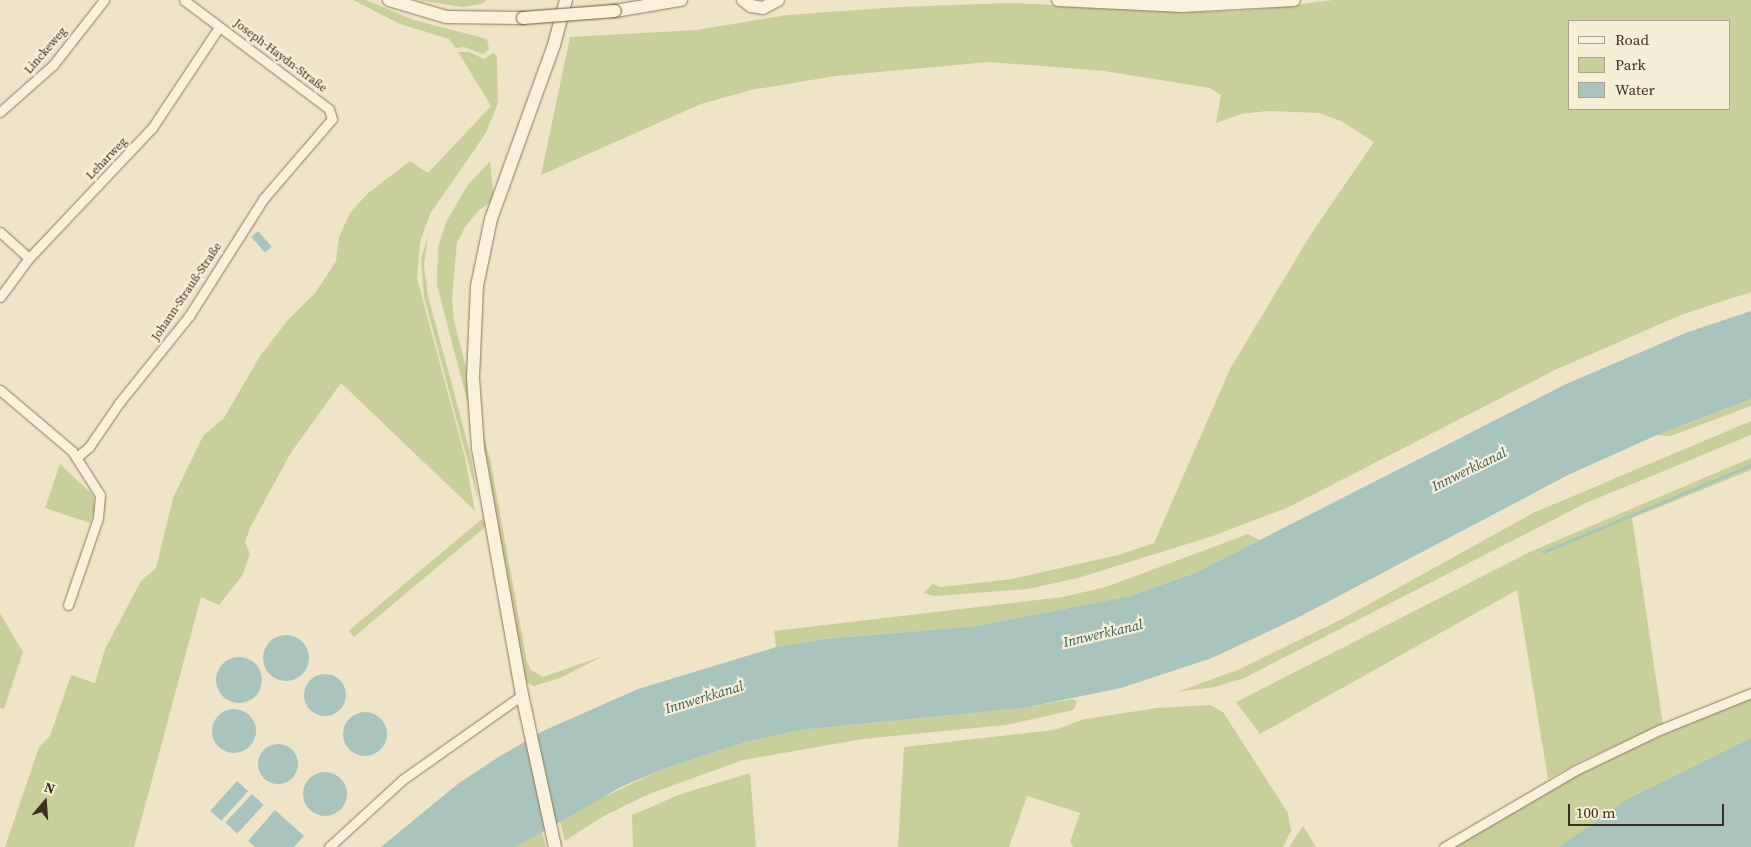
<!DOCTYPE html>
<meta charset="utf-8">
<style>
body{margin:0}
#map{position:relative;width:1751px;height:847px;overflow:hidden;background:#f0e4c8;font-family:"Source Serif 4",serif}
div>[style]{position:absolute}
[style*='--x']{left:calc(var(--x)*1px);top:calc(var(--y)*1px);width:calc(var(--w)*1px);rotate:calc(var(--a)*1deg)}
.green>*{inset:0;background:#c9cf9b;transform-origin:0 0}
.water>*{inset:0;background:#a9c4bc;transform-origin:0 0}
.round{border-radius:50%}
.stream>*{height:3px;margin:-1.5px;padding:0 1.5px;transform-origin:1.5px;border-radius:1.5px;background:#a9c4bc}
.roads{filter:drop-shadow(0 0 1px #8d765c) drop-shadow(0 0 1px #8d765c)}
.minor>*{height:9px;margin:-4.5px;padding:0 4.5px;transform-origin:4.5px;border-radius:4.5px;background:#faf1dc}
.secondary>*{height:12px;margin:-6px;padding:0 6px;transform-origin:6px;border-radius:6px;background:#faf1dc}
.bridges{filter:drop-shadow(0 0 1px #6f573f) drop-shadow(0 0 1px #6f573f)}
.secondary-bridge>*{height:12px;margin:-6px;padding:0 6px;transform-origin:6px;border-radius:6px;background:#faf1dc}
span{translate:-50% -50%;white-space:nowrap;text-align:center;line-height:1.15;-webkit-text-stroke:4.5px #f7eed8;paint-order:stroke}
.street-label{font-size:12px;color:#3d2e20}
.water-label{font-size:14px;color:#2f5d5a;font-style:italic}
.legend{position:absolute;left:1568px;top:20px;width:162px;height:90px;box-sizing:border-box;background:#f7eed8;border:1px solid #ada18e;margin:0;padding:6px 9px;list-style:none;font-size:15px;color:#3d2e20}
.legend li{display:flex;align-items:center;gap:10px;height:25px}
.legend b{width:25px;border:1px solid #ada18e}
.north{position:absolute;left:20px;top:777px;width:50px;height:50px;-webkit-text-stroke:4px #f7eed8;paint-order:stroke;rotate:18deg;font-size:14px;font-weight:700;line-height:20px;text-align:center;color:#3d2e20}
.north::after{content:'';display:block;margin:auto;width:18px;height:22px;background:#3d2e20;clip-path:polygon(50% 0,100% 100%,50% 72%,0 100%)}
.scale{position:absolute;left:1568px;top:804px;width:156px;height:22px;box-sizing:border-box;border:2px solid #3d2e20;border-top:0;padding-left:6px;font-size:15px;line-height:18px;white-space:nowrap;color:#3d2e20;-webkit-text-stroke:4px #f7eed8;paint-order:stroke}
</style>
<div id="map">
<div class="green">
<div style="clip-path:polygon(353px 0,366px 0,414px 20px,487px 39px,489px 49px,483px 54px,464px 47px,456px 48px,449px 39px,400px 24px)"></div>
<div style="clip-path:polygon(418px 0,487px 0,482px 4px,462px 7px)"></div>
<div style="clip-path:polygon(evenodd,1333px 0,1751px 0,1751px 292px,1681px 315px,1555px 370px,1289px 507px,1213px 536px,1078px 578px,1028px 589px,935px 596px,923px 593px,933px 584px,940px 587px,1012px 579px,1118px 555px,1154px 543px,1230px 369px,1311px 234px,1374px 142px,1341px 121px,1319px 113px,1267px 111px,1241px 114px,1216px 123px,1221px 95px,1210px 88px,1104px 71px,989px 62px,835px 76px,751px 90px,701px 104px,541px 175px,570px 37px,697px 30px,787px 15px,899px 7px,1010px 3px,1204px 12px,1253px 10px,1333px 0,1570px 21px,1730px 21px,1730px 109px,1570px 109px,1570px 21px)"></div>
<div style="clip-path:polygon(458px 52px,469px 52px,484px 59px,493px 53px,497px 56px,498px 103px,486px 133px,430px 214px,420px 242px,417px 278px,465px 457px,475px 511px,341px 383px,290px 454px,250px 528px,245px 542px,250px 554px,242px 576px,219px 605px,201px 597px,134px 847px,5px 847px,39px 747px,50px 736px,71px 675px,95px 683px,105px 649px,141px 581px,156px 568px,173px 498px,203px 436px,224px 418px,260px 356px,288px 320px,316px 292px,336px 261px,339px 237px,350px 213px,367px 194px,410px 161px,428px 173px,491px 106px)"></div>
<div style="clip-path:polygon(490px 161px,494px 200px,479px 210px,465px 227px,457px 243px,452px 298px,454px 321px,491px 464px,527px 662px,531px 670px,543px 677px,603px 656px,560px 678px,534px 686px,526px 682px,481px 454px,437px 285px,438px 247px,447px 220px,468px 185px)"></div>
<div style="clip-path:polygon(428px 236px,424px 266px,428px 296px,471px 456px,478px 500px,424px 297px,421px 259px)"></div>
<div style="clip-path:polygon(1751px 399px,1751px 406px,1671px 436px,1657px 435px)"></div>
<div style="clip-path:polygon(1751px 421px,1751px 435px,1586px 503px,1244px 678px,1215px 687px,1177px 692px,1240px 669px,1342px 619px,1533px 513px)"></div>
<div style="clip-path:polygon(1751px 458px,1751px 470px,1632px 518px,1663px 725px,1583px 760px,1548px 779px,1517px 590px,1260px 734px,1236px 702px,1532px 551px)"></div>
<div style="clip-path:polygon(60px 464px,93px 495px,95px 508px,90px 523px,45px 508px)"></div>
<div style="left:482px;top:519px;width:8px;height:174px;rotate:50deg"></div>
<div style="clip-path:polygon(1248px 534px,1260px 540px,1195px 573px,1130px 596px,976px 626px,825px 639px,776px 647px,774px 631px,1062px 597px,1106px 587px)"></div>
<div style="clip-path:polygon(0 613px,23px 652px,4px 709px,0 708px)"></div>
<div style="clip-path:polygon(1751px 697px,1751px 738px,1629px 798px,1559px 847px,1453px 847px,1582px 770px)"></div>
<div style="clip-path:polygon(1072px 699px,1077px 701px,1074px 710px,1006px 725px,863px 739px,743px 760px,649px 794px,602px 817px,565px 841px,560px 821px,587px 805px,663px 769px,746px 742px,800px 730px,1024px 708px)"></div>
<div style="clip-path:polygon(1210px 705px,1223px 712px,1288px 813px,1291px 831px,1283px 847px,1073px 847px,1070px 842px,1080px 813px,1027px 796px,1009px 847px,898px 847px,904px 747px,1054px 730px,1085px 719px,1157px 708px)"></div>
<div style="clip-path:polygon(750px 773px,756px 847px,633px 847px,632px 815px,681px 794px)"></div>
<div style="clip-path:polygon(1303px 826px,1316px 847px,1289px 847px)"></div>
<div style="clip-path:polygon(542px 832px,546px 847px,516px 847px)"></div>
</div>
<div class="water">
<div style="left:258px;top:231px;width:21px;height:9px;rotate:49deg"></div>
<div style="clip-path:polygon(1751px 311px,1751px 399px,1657px 435px,1568px 475px,1299px 617px,1212px 658px,1121px 688px,1024px 708px,800px 730px,746px 742px,663px 769px,621px 787px,516px 847px,381px 847px,459px 783px,497px 758px,543px 731px,638px 689px,776px 647px,825px 639px,976px 626px,1130px 596px,1195px 573px,1566px 384px,1688px 332px)"></div>
<div class="round" style="left:263px;top:635px;width:46px;height:46px"></div>
<div class="round" style="left:216px;top:657px;width:46px;height:46px"></div>
<div class="round" style="left:304px;top:674px;width:42px;height:42px"></div>
<div class="round" style="left:212px;top:709px;width:44px;height:44px"></div>
<div class="round" style="left:343px;top:712px;width:44px;height:44px"></div>
<div style="clip-path:polygon(1751px 738px,1751px 847px,1559px 847px,1629px 798px)"></div>
<div class="round" style="left:258px;top:744px;width:40px;height:40px"></div>
<div class="round" style="left:303px;top:772px;width:44px;height:44px"></div>
<div style="left:237px;top:781px;width:15px;height:40px;rotate:42deg"></div>
<div style="left:252px;top:794px;width:16px;height:39px;rotate:43deg"></div>
<div style="clip-path:polygon(275px 810px,304px 836px,294px 847px,255px 847px,248px 841px)"></div>
</div>
<div class="stream">
<div style="--x:1543;--y:552;--w:225;--a:-22.7"></div>
</div>
<div class="roads">
<div class="minor">
<div style="--x:0;--y:112;--w:71;--a:-41.6"></div>
<div style="--x:53;--y:65;--w:83;--a:-51.9"></div>
<div style="--x:0;--y:232;--w:39;--a:42"></div>
<div style="--x:0;--y:297;--w:49;--a:-53.4"></div>
<div style="--x:29;--y:258;--w:179;--a:-46.6"></div>
<div style="--x:152;--y:128;--w:121;--a:-56.4"></div>
<div style="--x:0;--y:390;--w:94;--a:40.3"></div>
<div style="--x:72;--y:451;--w:52;--a:57.5"></div>
<div style="--x:100;--y:495;--w:23;--a:95"></div>
<div style="--x:98;--y:518;--w:92;--a:109"></div>
<div style="--x:77;--y:457;--w:16;--a:-40"></div>
<div style="--x:89;--y:447;--w:53;--a:-55.7"></div>
<div style="--x:119;--y:403;--w:112;--a:-51.2"></div>
<div style="--x:189;--y:316;--w:140;--a:-57.6"></div>
<div style="--x:264;--y:198;--w:104;--a:-49.3"></div>
<div style="--x:332;--y:119;--w:10;--a:-107"></div>
<div style="--x:329;--y:109;--w:181;--a:-143.1"></div>
<div style="--x:329;--y:847;--w:99;--a:-42.5"></div>
<div style="--x:402;--y:780;--w:147;--a:-35.3"></div>
<div style="--x:1444;--y:847;--w:151;--a:-30.3"></div>
<div style="--x:1574;--y:771;--w:94;--a:-25.8"></div>
<div style="--x:1659;--y:730;--w:99;--a:-21.9"></div>
</div>
<div class="secondary">
<div style="--x:389;--y:0;--w:59;--a:16.6"></div>
<div style="--x:446;--y:17;--w:77;--a:0.7"></div>
<div style="--x:743;--y:0;--w:10;--a:37"></div>
<div style="--x:751;--y:6;--w:12;--a:9"></div>
<div style="--x:763;--y:8;--w:17;--a:-28"></div>
<div style="--x:1058;--y:0;--w:124;--a:2.8"></div>
<div style="--x:1182;--y:6;--w:112;--a:-3.1"></div>
<div style="--x:615;--y:11;--w:67;--a:-9.5"></div>
<div style="--x:555;--y:847;--w:156;--a:-102.2"></div>
<div style="--x:522;--y:695;--w:251;--a:-100.1"></div>
<div style="--x:478;--y:448;--w:70;--a:-94.1"></div>
<div style="--x:473;--y:378;--w:92;--a:-87.5"></div>
<div style="--x:477;--y:286;--w:68;--a:-78.2"></div>
<div style="--x:491;--y:219;--w:185;--a:-70.1"></div>
<div style="--x:554;--y:45;--w:47;--a:-75.1"></div>
</div>
</div>
<div class="bridges">
<div class="secondary-bridge">
<div style="--x:523;--y:18;--w:92;--a:-4.4"></div>
</div>
</div>
<div class="street-label">
<span style="left:46px;top:51px;rotate:-49deg">Linckeweg</span>
<span style="left:280px;top:56px;rotate:37deg">Joseph-Haydn-Straße</span>
<span style="left:107px;top:159px;rotate:-46deg">Leharweg</span>
<span style="left:187px;top:292px;rotate:-56deg">Johann-Strauß-Straße</span>
</div>
<div class="water-label">
<span style="left:1469px;top:469px;rotate:-26deg">Innwerkkanal</span>
<span style="left:1103px;top:633px;rotate:-13deg">Innwerkkanal</span>
<span style="left:704px;top:697px;rotate:-17deg">Innwerkkanal</span>
</div>
<ul class="legend">
<li><b style="height:6px;background:#faf1dc"></b>Road</li>
<li><b style="height:14px;background:#c9cf9b"></b>Park</li>
<li><b style="height:14px;background:#a9c4bc"></b>Water</li>
</ul>
<div class="north">N</div>
<div class="scale">100 m</div>
</div>
